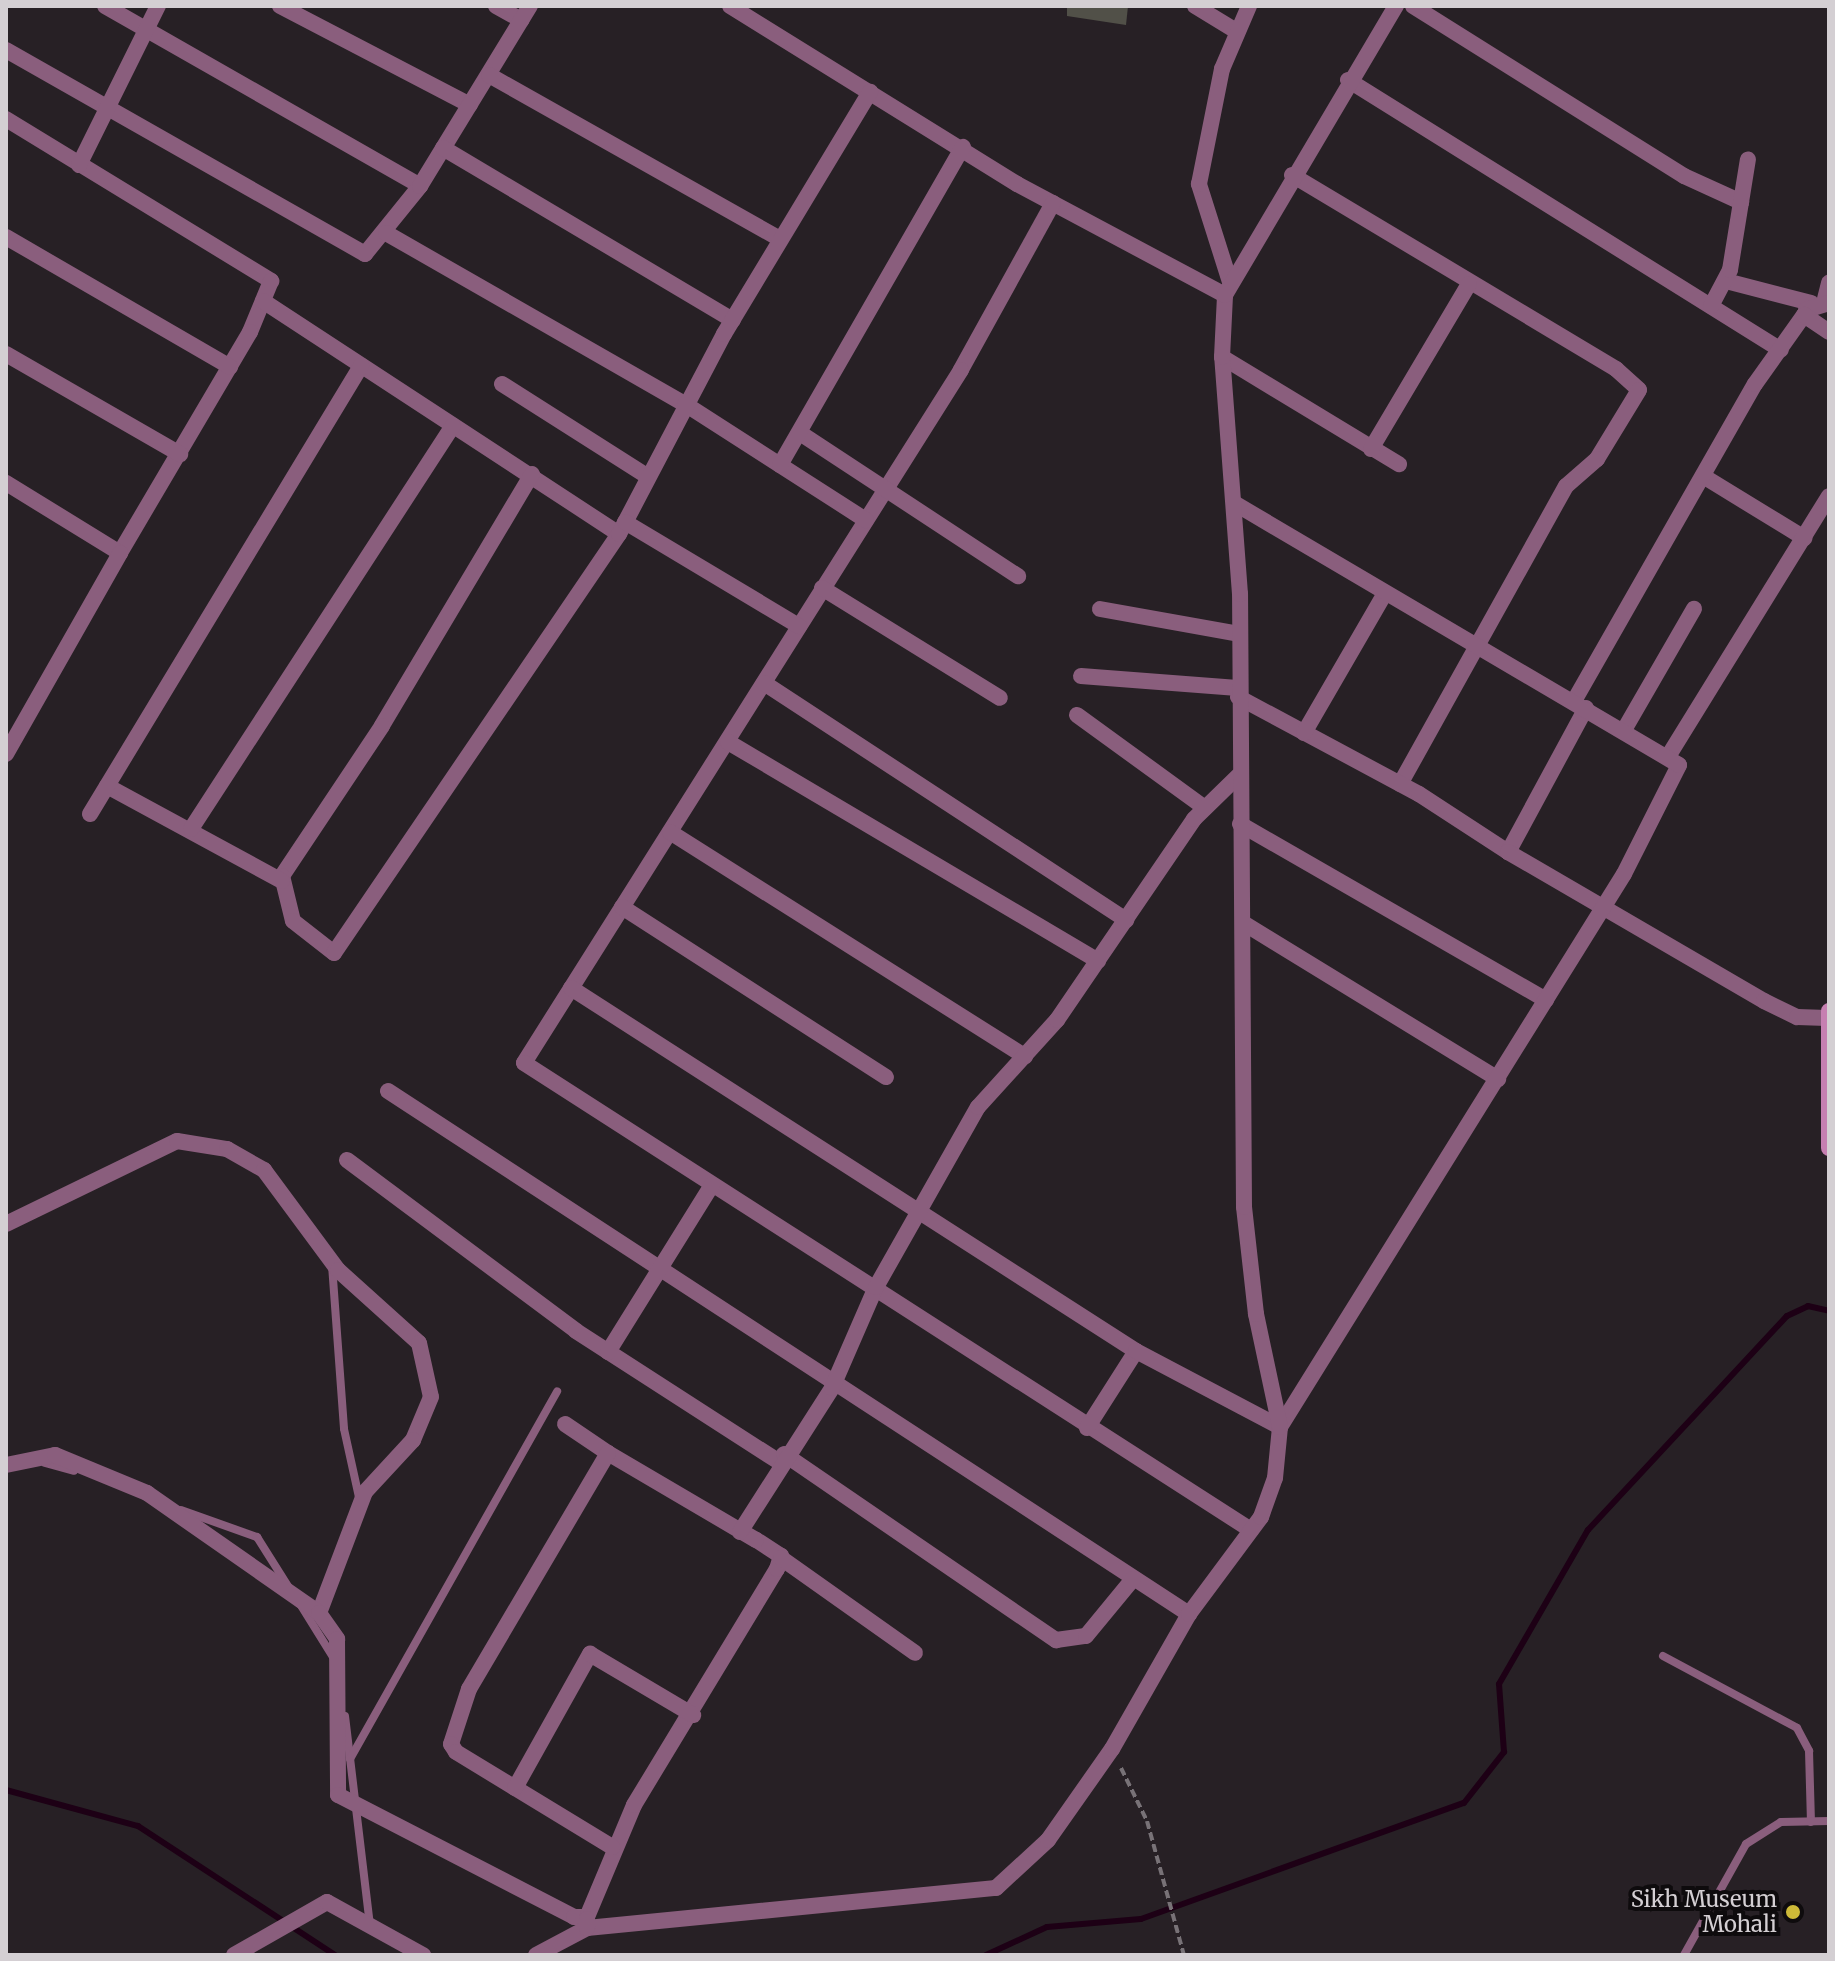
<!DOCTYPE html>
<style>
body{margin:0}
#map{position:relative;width:1835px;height:1961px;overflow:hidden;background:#272025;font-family:Merriweather,serif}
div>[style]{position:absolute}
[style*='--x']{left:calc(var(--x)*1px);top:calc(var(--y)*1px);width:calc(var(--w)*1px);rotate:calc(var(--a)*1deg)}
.stream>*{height:6px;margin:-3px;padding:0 3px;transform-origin:3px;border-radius:3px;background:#1d0015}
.building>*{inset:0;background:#515048}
.path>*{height:4px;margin-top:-2px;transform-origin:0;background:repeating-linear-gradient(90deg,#787277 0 8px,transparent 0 12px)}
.lane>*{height:8px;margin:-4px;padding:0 4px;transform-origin:4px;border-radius:4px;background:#8a5e7d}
.street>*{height:16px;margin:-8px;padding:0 8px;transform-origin:8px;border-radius:8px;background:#8a5e7d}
.secondary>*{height:16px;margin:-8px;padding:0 8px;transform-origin:8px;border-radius:8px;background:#c67fb1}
.dots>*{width:22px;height:22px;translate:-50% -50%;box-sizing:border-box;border:4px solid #0e0b0d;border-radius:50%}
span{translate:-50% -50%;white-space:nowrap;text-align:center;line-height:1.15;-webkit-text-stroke:8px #0e0b0d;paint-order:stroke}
.poi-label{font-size:22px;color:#d4cfd3}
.right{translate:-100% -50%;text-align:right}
.frame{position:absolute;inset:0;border:8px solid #d4cfd3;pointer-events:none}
</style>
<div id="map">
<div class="stream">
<div style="--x:6;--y:1790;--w:137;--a:15.3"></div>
<div style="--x:138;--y:1826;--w:235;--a:33.2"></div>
<div style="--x:986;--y:1955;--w:67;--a:-24.7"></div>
<div style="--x:1047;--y:1927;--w:94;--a:-4.9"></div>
<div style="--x:1141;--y:1919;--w:343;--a:-19.8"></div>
<div style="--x:1464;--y:1803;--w:65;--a:-51.9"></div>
<div style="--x:1504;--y:1752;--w:68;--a:-94.2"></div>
<div style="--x:1499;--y:1684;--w:178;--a:-60"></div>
<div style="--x:1588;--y:1530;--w:292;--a:-47.1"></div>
<div style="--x:1787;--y:1316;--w:23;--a:-25"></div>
<div style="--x:1808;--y:1306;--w:22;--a:13"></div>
</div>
<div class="building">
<div style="clip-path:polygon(1067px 6px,1128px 6px,1126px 25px,1067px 16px)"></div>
</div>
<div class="path">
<div style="--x:1121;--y:1768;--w:59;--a:63.9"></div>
<div style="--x:1147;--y:1821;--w:139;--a:74.6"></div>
<div style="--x:6;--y:1954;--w:2;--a:27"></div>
</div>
<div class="lane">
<div style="--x:332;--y:1265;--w:164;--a:85.8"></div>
<div style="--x:344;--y:1429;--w:70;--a:77.6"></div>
<div style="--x:45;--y:1463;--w:30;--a:15"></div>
<div style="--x:181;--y:1510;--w:81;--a:19.6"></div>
<div style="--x:257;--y:1537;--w:58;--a:57.7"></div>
<div style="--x:300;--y:1604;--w:62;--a:58.1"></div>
<div style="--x:1663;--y:1656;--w:152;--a:28.2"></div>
<div style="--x:1797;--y:1728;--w:26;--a:62"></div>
<div style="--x:1809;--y:1751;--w:71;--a:88.4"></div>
<div style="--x:345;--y:1716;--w:210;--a:83.2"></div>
<div style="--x:350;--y:1759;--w:422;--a:-60.6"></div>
<div style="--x:1684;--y:1955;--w:127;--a:-60.8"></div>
<div style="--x:1746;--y:1844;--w:41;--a:-32.2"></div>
<div style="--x:1781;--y:1822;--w:48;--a:-1.2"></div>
</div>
<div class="street">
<div style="--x:105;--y:6;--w:363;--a:29.7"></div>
<div style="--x:280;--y:6;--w:214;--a:27.5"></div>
<div style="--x:496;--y:6;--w:29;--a:29"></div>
<div style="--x:730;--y:6;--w:338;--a:31.8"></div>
<div style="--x:1017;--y:184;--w:236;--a:28.1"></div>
<div style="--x:1195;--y:6;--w:44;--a:31.2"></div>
<div style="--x:1413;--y:6;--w:320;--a:32.1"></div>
<div style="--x:1684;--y:176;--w:63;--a:24.5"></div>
<div style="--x:6;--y:50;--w:413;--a:29.6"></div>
<div style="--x:365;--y:254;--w:87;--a:-51"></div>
<div style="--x:420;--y:186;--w:211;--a:-58.6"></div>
<div style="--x:489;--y:75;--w:334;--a:29.4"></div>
<div style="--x:1348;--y:80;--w:510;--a:31.95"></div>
<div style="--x:6;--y:119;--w:311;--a:31.4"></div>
<div style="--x:271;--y:281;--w:55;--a:112.4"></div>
<div style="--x:250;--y:332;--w:256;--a:120.5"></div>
<div style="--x:120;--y:553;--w:134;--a:-148.4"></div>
<div style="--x:443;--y:148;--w:337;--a:30.7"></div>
<div style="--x:79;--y:165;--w:178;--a:-63.6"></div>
<div style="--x:1292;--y:175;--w:378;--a:30.9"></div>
<div style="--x:1616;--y:369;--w:31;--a:42"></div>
<div style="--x:1639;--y:390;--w:81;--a:121.3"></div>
<div style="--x:1597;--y:459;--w:41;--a:138.9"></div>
<div style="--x:1566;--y:486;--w:341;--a:119.1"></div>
<div style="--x:1053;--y:203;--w:191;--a:118.9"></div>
<div style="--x:961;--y:370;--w:819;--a:122.24"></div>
<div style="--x:524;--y:1063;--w:864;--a:32.72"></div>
<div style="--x:386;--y:233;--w:344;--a:29.8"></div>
<div style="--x:685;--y:404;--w:215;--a:32.7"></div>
<div style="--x:6;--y:237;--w:259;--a:30.1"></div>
<div style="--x:1726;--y:281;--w:88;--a:14.5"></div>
<div style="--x:1230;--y:282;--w:103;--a:-107.6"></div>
<div style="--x:1199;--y:184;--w:117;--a:-78.7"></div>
<div style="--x:1222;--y:69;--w:69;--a:-66.8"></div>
<div style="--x:263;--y:301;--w:425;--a:33.2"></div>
<div style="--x:1824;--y:303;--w:21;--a:-76"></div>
<div style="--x:1711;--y:306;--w:41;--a:-62.2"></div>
<div style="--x:1730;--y:270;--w:112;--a:-80.8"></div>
<div style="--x:1806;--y:310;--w:24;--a:-17"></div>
<div style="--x:6;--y:354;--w:201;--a:29.9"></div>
<div style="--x:1222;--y:357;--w:207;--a:31.2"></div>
<div style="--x:502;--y:384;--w:172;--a:32.4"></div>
<div style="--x:800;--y:433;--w:261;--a:33.3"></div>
<div style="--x:1371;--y:449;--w:192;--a:-59.3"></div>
<div style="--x:780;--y:465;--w:367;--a:-60.1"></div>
<div style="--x:532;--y:474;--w:293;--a:120.8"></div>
<div style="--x:382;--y:726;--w:180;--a:123.7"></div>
<div style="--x:282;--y:876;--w:46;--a:76.3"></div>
<div style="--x:293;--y:921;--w:52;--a:38"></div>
<div style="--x:334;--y:953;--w:507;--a:-55.78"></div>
<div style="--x:619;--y:534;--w:226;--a:-62.3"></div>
<div style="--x:724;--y:334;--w:283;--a:-58.9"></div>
<div style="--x:1703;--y:476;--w:119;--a:31.5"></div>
<div style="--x:625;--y:522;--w:203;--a:30.9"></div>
<div style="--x:822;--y:588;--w:209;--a:31.7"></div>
<div style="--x:1100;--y:609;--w:141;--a:10.2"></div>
<div style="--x:1081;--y:676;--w:157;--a:4.4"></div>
<div style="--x:764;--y:683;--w:433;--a:33.2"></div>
<div style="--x:1238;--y:697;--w:205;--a:28.2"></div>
<div style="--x:1419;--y:794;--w:106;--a:33.1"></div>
<div style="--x:1574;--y:701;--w:365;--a:-60.3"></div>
<div style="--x:1755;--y:384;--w:85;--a:-54.6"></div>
<div style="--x:1804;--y:315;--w:30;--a:34"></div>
<div style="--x:1586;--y:708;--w:164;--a:118.4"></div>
<div style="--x:1508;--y:852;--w:296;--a:30.2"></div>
<div style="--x:1764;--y:1001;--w:37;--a:26"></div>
<div style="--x:1797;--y:1017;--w:30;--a:2"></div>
<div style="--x:1077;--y:715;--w:158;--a:36"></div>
<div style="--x:1624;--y:730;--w:140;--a:-60"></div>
<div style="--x:1304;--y:733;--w:160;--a:-59.9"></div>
<div style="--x:728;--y:742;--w:430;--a:30.6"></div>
<div style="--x:6;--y:754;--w:231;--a:-60.4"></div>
<div style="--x:1669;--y:755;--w:304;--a:-58.3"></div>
<div style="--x:107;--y:786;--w:199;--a:28.5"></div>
<div style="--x:90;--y:814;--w:524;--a:-58.83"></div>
<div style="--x:1240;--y:824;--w:353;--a:29.9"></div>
<div style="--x:191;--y:829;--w:481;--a:-57"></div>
<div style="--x:670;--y:832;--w:420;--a:32.3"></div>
<div style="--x:622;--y:907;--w:314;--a:32.8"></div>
<div style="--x:1245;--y:924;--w:297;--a:31.5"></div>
<div style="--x:571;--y:988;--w:672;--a:32.72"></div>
<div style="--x:388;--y:1091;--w:957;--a:33.14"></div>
<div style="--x:347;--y:1160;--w:286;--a:36.7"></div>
<div style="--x:576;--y:1331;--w:242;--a:32.8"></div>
<div style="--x:6;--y:1224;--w:190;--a:-25.9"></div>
<div style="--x:177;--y:1141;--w:51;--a:9.1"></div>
<div style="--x:227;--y:1149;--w:43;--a:29.6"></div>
<div style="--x:264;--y:1170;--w:124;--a:53.5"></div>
<div style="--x:338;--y:1270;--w:109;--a:42"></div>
<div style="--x:419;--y:1343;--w:55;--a:77.5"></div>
<div style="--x:431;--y:1397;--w:47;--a:112.7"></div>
<div style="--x:413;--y:1440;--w:71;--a:132.7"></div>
<div style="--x:365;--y:1492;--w:129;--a:110.8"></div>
<div style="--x:608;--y:1352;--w:197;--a:-58.1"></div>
<div style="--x:565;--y:1424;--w:52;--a:34"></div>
<div style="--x:1087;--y:1428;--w:91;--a:-57.5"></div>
<div style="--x:1136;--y:1351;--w:163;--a:27.8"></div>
<div style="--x:1280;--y:1427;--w:651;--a:-58.12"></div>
<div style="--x:1624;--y:874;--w:122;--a:-63.2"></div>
<div style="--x:1679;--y:765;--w:516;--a:-149.51"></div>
<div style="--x:784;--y:1454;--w:330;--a:34.4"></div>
<div style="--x:1056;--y:1640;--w:30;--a:-8"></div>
<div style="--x:1086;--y:1636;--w:74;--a:-50.5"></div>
<div style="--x:6;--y:1465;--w:50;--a:-11.5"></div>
<div style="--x:55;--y:1455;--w:100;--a:22.4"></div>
<div style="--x:147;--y:1493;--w:210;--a:34.9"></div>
<div style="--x:319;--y:1613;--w:32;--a:55"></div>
<div style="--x:337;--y:1639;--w:156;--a:89.6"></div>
<div style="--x:338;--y:1795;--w:266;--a:27.3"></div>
<div style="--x:574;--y:1917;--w:13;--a:0"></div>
<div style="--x:587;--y:1917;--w:121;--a:-67.2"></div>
<div style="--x:634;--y:1805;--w:276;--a:-58.8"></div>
<div style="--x:777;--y:1569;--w:14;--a:-73"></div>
<div style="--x:781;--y:1556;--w:30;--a:-147"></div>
<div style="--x:756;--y:1540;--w:172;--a:-149.6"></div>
<div style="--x:608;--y:1453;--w:274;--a:120.5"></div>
<div style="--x:469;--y:1689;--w:58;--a:108.1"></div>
<div style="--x:451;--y:1744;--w:9;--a:58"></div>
<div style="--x:456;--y:1752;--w:183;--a:31.3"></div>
<div style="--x:740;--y:1532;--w:171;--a:-57.4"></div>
<div style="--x:832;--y:1388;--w:110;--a:-66.5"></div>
<div style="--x:876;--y:1287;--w:207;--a:-60.5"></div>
<div style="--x:978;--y:1107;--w:118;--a:-47.8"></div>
<div style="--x:1057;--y:1020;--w:243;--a:-55.7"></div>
<div style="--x:1194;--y:819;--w:62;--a:-44.3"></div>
<div style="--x:781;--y:1558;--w:164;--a:35.3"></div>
<div style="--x:515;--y:1788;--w:154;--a:-60.8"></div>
<div style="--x:590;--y:1654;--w:120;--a:30.6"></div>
<div style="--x:587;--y:1928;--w:411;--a:-5.6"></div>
<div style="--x:996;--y:1888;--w:71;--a:-42.7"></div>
<div style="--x:1048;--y:1840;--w:111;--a:-54.9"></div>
<div style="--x:1112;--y:1749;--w:155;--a:-60.3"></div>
<div style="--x:1189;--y:1614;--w:121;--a:-53.4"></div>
<div style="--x:1261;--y:1517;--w:41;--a:-70.3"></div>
<div style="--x:1275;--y:1478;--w:51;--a:-84.4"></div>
<div style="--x:1280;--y:1427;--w:116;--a:-102"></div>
<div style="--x:1256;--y:1314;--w:108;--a:-96.4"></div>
<div style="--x:1244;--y:1207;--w:613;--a:-90.37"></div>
<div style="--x:1240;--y:594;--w:238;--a:-94.3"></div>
<div style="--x:1222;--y:357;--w:62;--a:-87.2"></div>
<div style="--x:1225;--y:295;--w:336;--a:-59.4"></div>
<div style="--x:234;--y:1955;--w:107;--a:-29.7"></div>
<div style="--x:327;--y:1902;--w:110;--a:28.9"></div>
<div style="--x:536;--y:1955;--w:58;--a:-27.9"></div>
<div style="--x:587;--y:1928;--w:9;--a:-90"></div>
</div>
<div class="secondary">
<div style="--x:1829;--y:1011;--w:137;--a:90"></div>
</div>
<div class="dots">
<div style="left:1793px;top:1912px;background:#cdb938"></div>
</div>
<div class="poi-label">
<span class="right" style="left:1777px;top:1912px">Sikh Museum<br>Mohali</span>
</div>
<div class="frame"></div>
</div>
